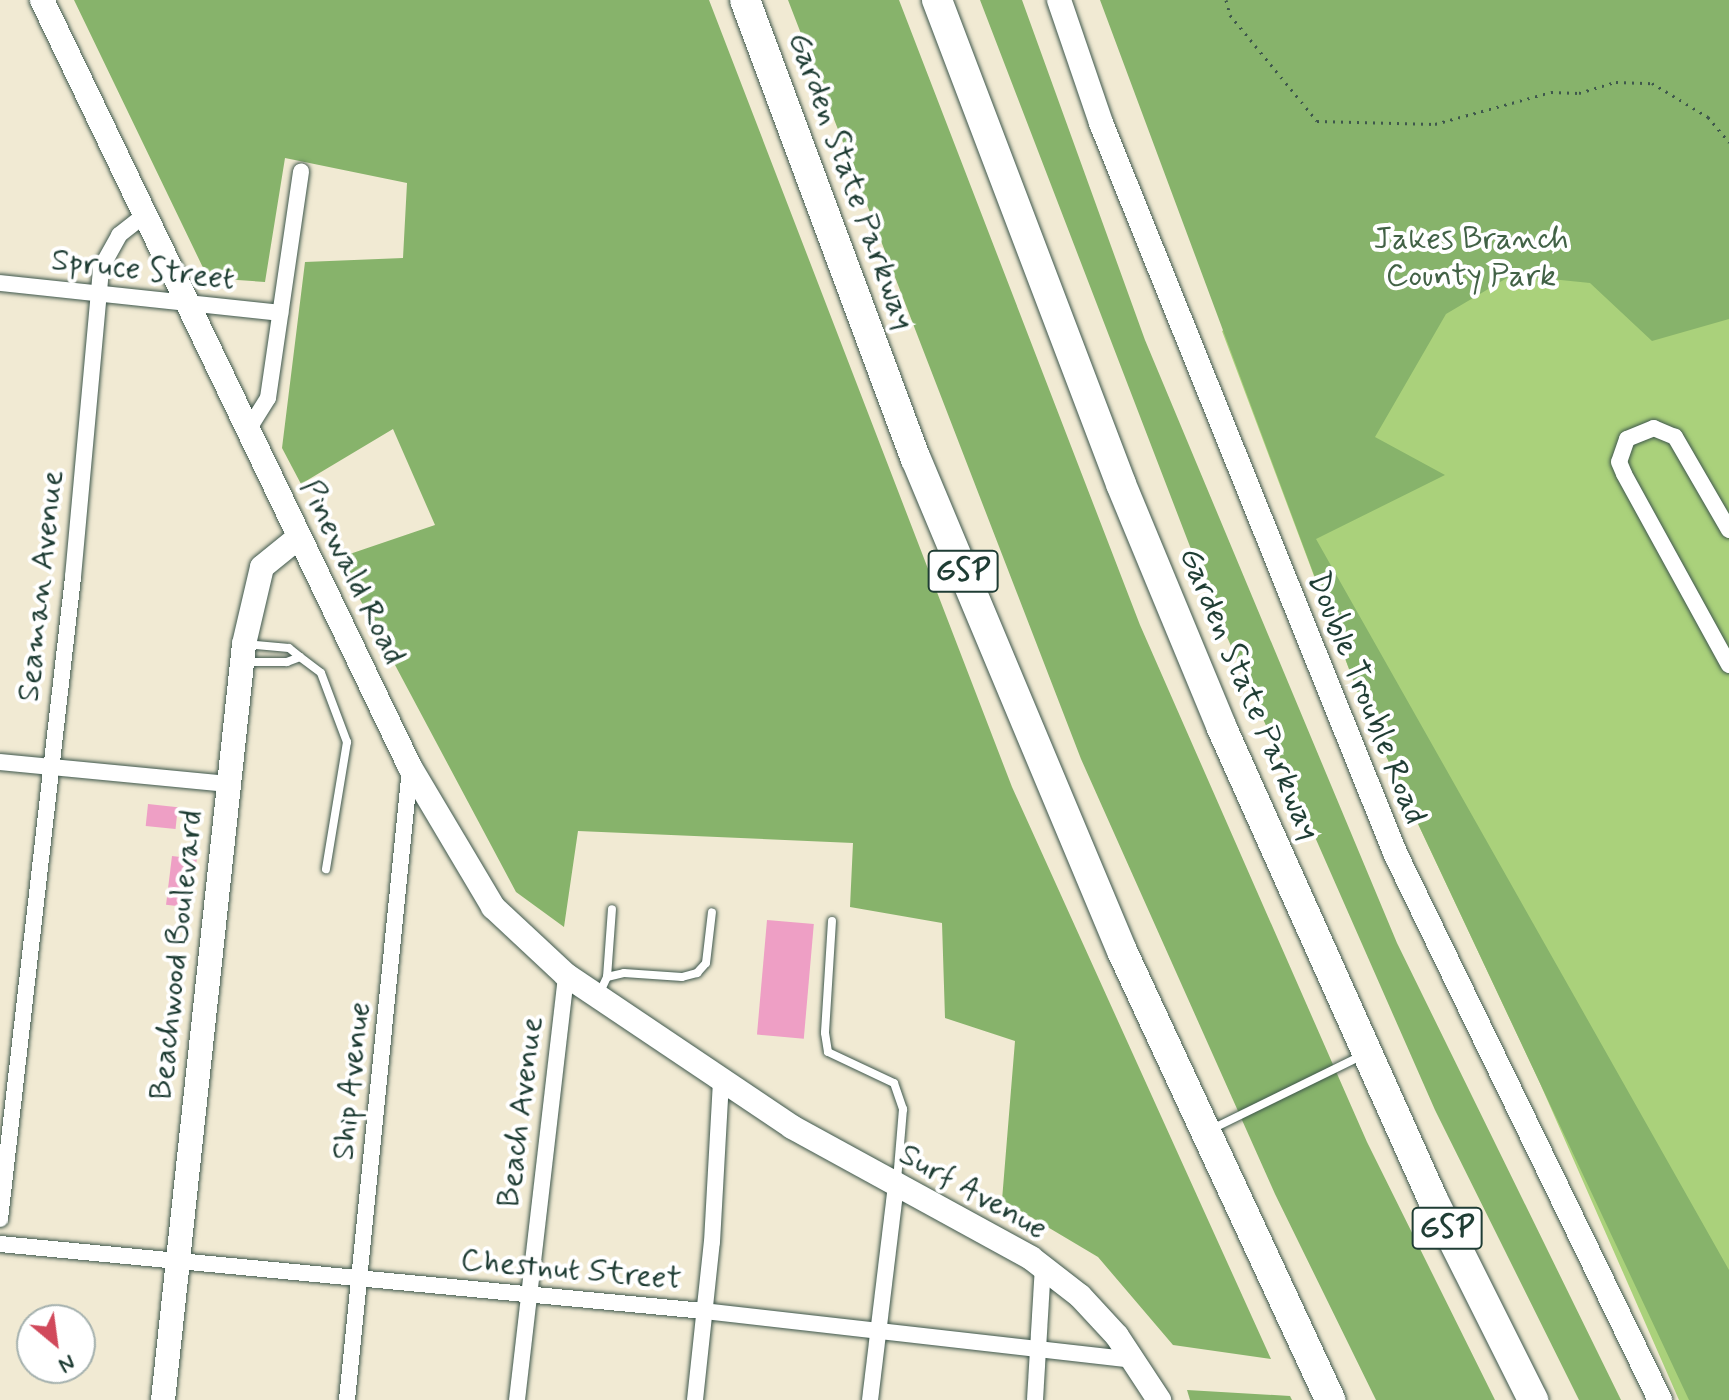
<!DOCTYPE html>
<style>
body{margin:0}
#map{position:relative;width:1729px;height:1400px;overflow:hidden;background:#f1ead3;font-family:Mynerve,sans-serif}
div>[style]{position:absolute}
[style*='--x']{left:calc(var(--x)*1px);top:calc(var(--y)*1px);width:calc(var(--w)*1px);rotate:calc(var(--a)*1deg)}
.green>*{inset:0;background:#aad17b}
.forest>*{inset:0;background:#87b36b}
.building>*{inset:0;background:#ee9fc5;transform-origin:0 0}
.path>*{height:3px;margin-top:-1.5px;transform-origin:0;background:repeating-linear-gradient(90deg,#3e574c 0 2px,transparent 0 8px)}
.roads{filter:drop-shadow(0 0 2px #3e574c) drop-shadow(0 0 2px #3e574c)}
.lane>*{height:8px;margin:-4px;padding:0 4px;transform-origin:4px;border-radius:4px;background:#fff}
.street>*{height:16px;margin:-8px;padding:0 8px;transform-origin:8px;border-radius:8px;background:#fff}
.secondary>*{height:24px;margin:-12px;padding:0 12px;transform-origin:12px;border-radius:12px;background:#fff}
.highway>*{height:30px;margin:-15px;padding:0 15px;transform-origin:15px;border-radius:15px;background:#fff}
span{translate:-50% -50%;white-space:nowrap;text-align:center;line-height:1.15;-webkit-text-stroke:8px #fff;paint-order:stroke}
.shield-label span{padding:2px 6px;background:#fff;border:2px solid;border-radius:6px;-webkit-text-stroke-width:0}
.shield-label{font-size:30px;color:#1f3d34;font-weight:700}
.street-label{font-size:32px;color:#1f3d34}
.park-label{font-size:32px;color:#426246}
.north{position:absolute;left:16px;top:1304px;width:80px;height:80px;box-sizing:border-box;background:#fff;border:2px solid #a5b1ae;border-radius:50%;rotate:151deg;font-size:22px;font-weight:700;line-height:32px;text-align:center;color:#1f3d34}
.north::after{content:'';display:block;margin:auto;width:28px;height:36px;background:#d1495b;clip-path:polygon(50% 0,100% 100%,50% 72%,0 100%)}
</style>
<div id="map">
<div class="green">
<div style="clip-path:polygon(1729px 0,1729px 1400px,1679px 1400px,1539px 1081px,1364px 709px,1222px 331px)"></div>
</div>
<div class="forest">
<div style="clip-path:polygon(74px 0,709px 0,1012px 787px,1271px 1359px,1173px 1345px,1098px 1257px,1002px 1200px,1015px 1041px,945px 1018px,942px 923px,850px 907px,853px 843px,578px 831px,564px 927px,516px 892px,338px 558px,435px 525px,393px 429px,301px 484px,282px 448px,305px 262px,403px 258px,407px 183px,285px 158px,265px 282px,208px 278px)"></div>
<div style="clip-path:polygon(788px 0,899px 0,1140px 625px,1367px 1142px,1495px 1400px,1376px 1400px,1275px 1194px,1081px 759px)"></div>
<div style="clip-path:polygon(980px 0,1022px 0,1145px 340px,1397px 943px,1621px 1400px,1579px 1400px,1435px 1110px,1209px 596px)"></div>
<div style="clip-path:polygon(1100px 0,1729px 0,1729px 319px,1652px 341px,1590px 283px,1512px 275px,1446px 314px,1375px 437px,1445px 475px,1316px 539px,1729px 1270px,1729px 1400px,1689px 1400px,1364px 709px)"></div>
<div style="clip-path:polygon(1187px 1390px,1290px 1396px,1292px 1400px,1190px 1400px)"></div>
</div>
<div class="building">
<div style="left:148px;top:804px;width:30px;height:22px;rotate:6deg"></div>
<div style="left:172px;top:856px;width:25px;height:49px;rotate:7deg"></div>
<div style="left:767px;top:920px;width:47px;height:115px;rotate:5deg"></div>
</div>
<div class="path">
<div style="--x:1226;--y:0;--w:16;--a:75"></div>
<div style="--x:1230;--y:15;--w:137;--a:50.6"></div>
<div style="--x:1317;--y:121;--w:118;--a:1.5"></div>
<div style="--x:1435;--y:124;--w:120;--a:-15.4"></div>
<div style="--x:1551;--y:92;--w:28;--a:2"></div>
<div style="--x:1579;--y:93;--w:39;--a:-17"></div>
<div style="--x:1616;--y:82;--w:36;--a:2"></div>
<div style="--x:1652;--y:83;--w:66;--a:31.3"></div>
<div style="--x:1708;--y:117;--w:33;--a:50"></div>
</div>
<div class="roads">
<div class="lane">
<div style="--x:245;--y:644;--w:44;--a:5.2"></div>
<div style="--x:289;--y:648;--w:14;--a:39"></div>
<div style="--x:300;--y:657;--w:14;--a:159"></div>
<div style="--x:287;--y:662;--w:41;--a:180"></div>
<div style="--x:300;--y:657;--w:26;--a:37"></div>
<div style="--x:321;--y:673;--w:74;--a:69.4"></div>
<div style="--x:347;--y:742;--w:129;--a:99.4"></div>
<div style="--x:832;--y:921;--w:112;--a:93.6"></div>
<div style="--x:825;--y:1033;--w:19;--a:81"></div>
<div style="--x:828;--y:1052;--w:73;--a:25.2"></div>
<div style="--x:894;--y:1083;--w:28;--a:71"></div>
<div style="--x:903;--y:1109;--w:72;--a:94.8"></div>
<div style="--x:607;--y:977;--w:68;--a:-85.8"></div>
<div style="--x:600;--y:992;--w:17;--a:-65"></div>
<div style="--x:607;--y:977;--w:17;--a:-13"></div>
<div style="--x:624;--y:973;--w:58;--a:3.9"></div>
<div style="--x:682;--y:977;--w:16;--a:-15"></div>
<div style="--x:697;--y:973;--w:13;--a:-48"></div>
<div style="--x:706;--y:963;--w:51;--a:-83.3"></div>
<div style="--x:1210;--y:1130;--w:170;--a:-26.1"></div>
</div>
<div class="street">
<div style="--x:0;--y:283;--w:282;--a:6.1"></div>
<div style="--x:248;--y:430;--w:38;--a:-58"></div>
<div style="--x:268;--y:398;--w:229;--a:-81.7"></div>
<div style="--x:1729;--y:530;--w:108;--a:-120.1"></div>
<div style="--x:1675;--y:437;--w:23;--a:-157"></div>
<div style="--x:1654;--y:428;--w:29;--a:158"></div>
<div style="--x:1627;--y:439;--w:24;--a:109"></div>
<div style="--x:1619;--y:462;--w:13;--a:67"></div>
<div style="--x:1624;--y:474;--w:218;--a:61.2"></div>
<div style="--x:0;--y:762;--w:229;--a:5.5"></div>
<div style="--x:0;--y:1219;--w:646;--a:-83.51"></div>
<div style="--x:73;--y:577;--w:310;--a:-84.8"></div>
<div style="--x:101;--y:268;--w:38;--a:-61"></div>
<div style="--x:119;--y:235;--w:34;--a:-38"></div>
<div style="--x:0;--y:1244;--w:707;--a:5.44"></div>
<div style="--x:704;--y:1311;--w:434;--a:6.5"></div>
<div style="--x:347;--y:1400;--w:634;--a:-84.3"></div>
<div style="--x:517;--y:1400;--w:428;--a:-83.4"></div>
<div style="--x:695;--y:1400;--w:159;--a:-83.9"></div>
<div style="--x:712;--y:1242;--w:163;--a:-86.8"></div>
<div style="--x:870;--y:1400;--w:216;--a:-83.1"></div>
<div style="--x:1035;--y:1400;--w:133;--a:-86.6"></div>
</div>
<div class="secondary">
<div style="--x:42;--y:0;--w:851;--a:64.37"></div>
<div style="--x:410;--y:767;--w:163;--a:59.3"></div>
<div style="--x:493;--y:907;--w:100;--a:43"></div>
<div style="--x:566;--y:975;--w:272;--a:33.9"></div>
<div style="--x:792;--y:1127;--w:273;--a:28.7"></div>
<div style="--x:1031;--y:1258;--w:62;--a:37.8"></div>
<div style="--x:1080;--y:1296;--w:54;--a:47.2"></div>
<div style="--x:1117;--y:1336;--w:77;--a:56.7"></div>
<div style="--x:1059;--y:0;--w:130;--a:71.1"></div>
<div style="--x:1101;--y:123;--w:789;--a:68.05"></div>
<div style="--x:1396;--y:855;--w:606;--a:64.15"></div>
<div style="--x:163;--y:1400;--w:760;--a:-83.88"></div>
<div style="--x:244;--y:644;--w:79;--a:-76.8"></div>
<div style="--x:262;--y:567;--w:48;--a:-39"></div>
</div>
<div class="highway">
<div style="--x:745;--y:0;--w:490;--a:69.6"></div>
<div style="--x:916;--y:459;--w:533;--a:67.28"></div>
<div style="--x:1122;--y:951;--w:495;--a:65.1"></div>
<div style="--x:937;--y:0;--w:518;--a:69.18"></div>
<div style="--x:1121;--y:484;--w:262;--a:67.5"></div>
<div style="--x:1221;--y:726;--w:519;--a:65.9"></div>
<div style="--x:1433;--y:1200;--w:224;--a:63.4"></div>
</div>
</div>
<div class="shield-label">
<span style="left:963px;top:571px">GSP</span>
<span style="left:1447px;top:1228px">GSP</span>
</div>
<div class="street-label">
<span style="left:851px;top:181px;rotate:70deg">Garden State Parkway</span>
<span style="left:143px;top:270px;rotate:6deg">Spruce Street</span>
<span style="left:352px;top:572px;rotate:64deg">Pinewald Road</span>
<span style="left:41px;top:586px;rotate:-84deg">Seaman Avenue</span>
<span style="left:1249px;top:694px;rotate:67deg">Garden State Parkway</span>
<span style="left:1366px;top:698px;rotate:68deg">Double Trouble Road</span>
<span style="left:177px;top:955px;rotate:-84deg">Beachwood Boulevard</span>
<span style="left:352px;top:1081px;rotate:-84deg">Ship Avenue</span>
<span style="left:521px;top:1112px;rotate:-83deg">Beach Avenue</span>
<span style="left:973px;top:1192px;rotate:29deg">Surf Avenue</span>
<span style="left:571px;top:1270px;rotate:5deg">Chestnut Street</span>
</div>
<div class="park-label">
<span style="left:1471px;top:258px">Jakes Branch<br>County Park</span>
</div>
<div class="north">N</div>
</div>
